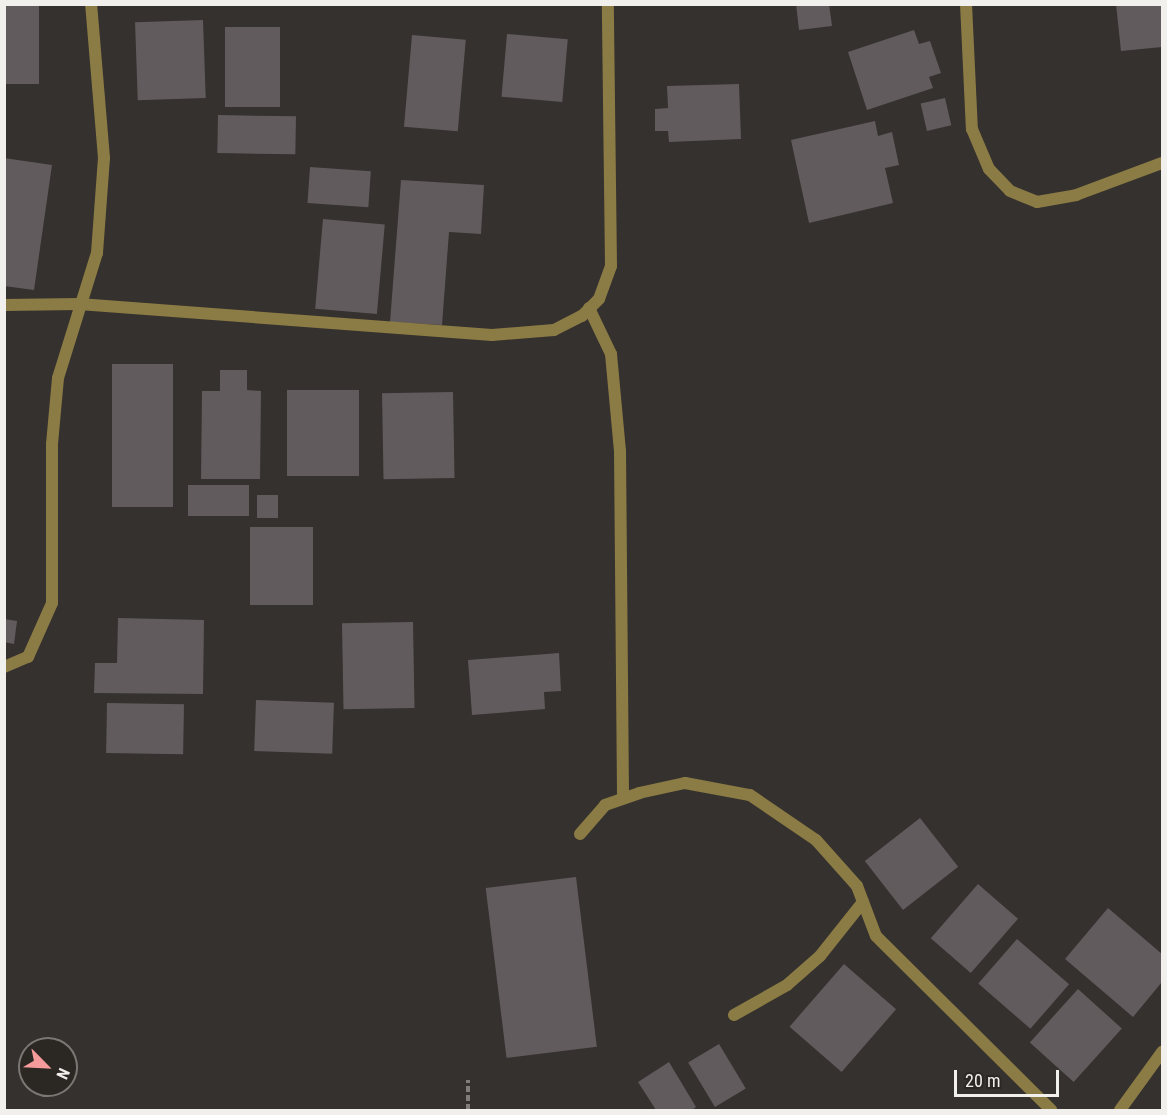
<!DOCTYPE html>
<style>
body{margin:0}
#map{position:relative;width:1167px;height:1115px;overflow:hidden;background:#35312e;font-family:"Roboto Condensed",sans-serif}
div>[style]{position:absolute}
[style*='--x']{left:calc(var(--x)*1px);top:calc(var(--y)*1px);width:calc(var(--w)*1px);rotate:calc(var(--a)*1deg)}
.building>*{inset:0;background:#615b5e;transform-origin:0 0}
.path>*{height:4px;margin-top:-2px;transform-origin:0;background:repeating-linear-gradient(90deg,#817d7a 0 6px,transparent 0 9px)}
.minor>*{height:12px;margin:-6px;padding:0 6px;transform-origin:6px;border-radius:6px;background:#8b7b44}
span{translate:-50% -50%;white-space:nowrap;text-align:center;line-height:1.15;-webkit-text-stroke:4.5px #2b2824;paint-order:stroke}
.frame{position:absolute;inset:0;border:6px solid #f2f0ed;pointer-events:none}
.north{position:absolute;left:18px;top:1037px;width:60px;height:60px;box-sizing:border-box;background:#2b2824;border:2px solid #7b7874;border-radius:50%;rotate:114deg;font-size:16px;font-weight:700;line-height:24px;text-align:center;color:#f2f0ed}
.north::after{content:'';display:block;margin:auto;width:21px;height:27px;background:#f59b9c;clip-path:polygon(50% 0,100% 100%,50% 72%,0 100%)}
.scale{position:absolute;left:954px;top:1070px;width:105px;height:27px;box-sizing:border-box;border:3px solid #f2f0ed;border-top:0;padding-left:8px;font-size:18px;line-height:21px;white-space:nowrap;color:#f2f0ed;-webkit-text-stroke:4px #2b2824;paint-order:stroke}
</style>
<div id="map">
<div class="building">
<div style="left:4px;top:4px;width:35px;height:80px"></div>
<div style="clip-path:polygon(796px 4px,829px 4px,832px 26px,799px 30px)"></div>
<div style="clip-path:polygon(1116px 4px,1162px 4px,1162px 47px,1121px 51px)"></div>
<div style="left:203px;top:20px;width:78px;height:68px;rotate:88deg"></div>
<div style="left:225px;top:27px;width:55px;height:80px"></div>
<div style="clip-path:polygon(914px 30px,919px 44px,930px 41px,941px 73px,929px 77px,933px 88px,867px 110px,848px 52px)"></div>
<div style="left:507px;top:34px;width:61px;height:63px;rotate:5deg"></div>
<div style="left:412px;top:35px;width:54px;height:92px;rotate:5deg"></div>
<div style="clip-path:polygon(739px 84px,741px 139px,669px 142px,668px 131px,655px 131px,655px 109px,668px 108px,667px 86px)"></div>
<div style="left:945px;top:98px;width:28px;height:25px;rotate:77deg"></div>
<div style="left:218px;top:115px;width:78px;height:38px;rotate:1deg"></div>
<div style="clip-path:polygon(875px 121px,878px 136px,892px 132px,899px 165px,885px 168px,893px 203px,809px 223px,791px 140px)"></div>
<div style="clip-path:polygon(4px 158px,52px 165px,34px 290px,4px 286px)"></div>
<div style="left:310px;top:167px;width:61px;height:36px;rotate:4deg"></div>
<div style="clip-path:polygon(401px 180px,484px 185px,481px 234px,449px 232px,442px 325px,390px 322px)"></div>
<div style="left:323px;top:219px;width:62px;height:90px;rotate:5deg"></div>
<div style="left:173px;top:364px;width:143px;height:61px;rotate:90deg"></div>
<div style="clip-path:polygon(220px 370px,247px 370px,247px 390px,261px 391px,260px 479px,201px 479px,202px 391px,220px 391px)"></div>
<div style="left:287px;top:390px;width:72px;height:86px"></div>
<div style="left:453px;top:392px;width:86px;height:71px;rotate:89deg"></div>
<div style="left:249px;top:485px;width:31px;height:61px;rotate:90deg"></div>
<div style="left:257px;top:495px;width:21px;height:23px"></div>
<div style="left:313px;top:527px;width:78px;height:63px;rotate:90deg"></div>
<div style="clip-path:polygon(118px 618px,204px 620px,203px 694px,94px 693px,95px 663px,117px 663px)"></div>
<div style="clip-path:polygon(4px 619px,17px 621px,14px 644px,4px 642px)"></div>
<div style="left:413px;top:622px;width:86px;height:71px;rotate:89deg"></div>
<div style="clip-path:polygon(559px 653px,561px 691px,544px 692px,545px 709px,472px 715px,468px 660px)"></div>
<div style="left:256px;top:700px;width:78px;height:51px;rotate:2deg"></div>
<div style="left:107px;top:703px;width:77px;height:50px;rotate:1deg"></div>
<div style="left:920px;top:818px;width:62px;height:70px;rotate:52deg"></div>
<div style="left:576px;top:877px;width:171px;height:91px;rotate:83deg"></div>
<div style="left:978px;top:884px;width:53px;height:72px;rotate:41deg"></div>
<div style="clip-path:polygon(1108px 908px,1162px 954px,1162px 982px,1133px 1017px,1065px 959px)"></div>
<div style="left:1017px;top:939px;width:69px;height:59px;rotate:41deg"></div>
<div style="left:844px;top:964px;width:69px;height:83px;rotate:41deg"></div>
<div style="left:1078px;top:989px;width:59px;height:72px;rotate:42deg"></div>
<div style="left:719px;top:1044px;width:52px;height:36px;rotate:59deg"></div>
<div style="clip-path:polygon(669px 1062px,696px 1107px,692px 1110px,656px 1110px,638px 1082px)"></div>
</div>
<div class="path">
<div style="--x:468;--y:1110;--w:30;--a:-90"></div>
</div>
<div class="minor">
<div style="--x:966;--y:4;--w:125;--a:87.3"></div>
<div style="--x:972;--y:129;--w:43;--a:67"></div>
<div style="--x:989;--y:169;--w:30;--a:46"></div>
<div style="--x:1010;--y:191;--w:29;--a:22"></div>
<div style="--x:1037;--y:202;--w:40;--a:-10"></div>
<div style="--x:1076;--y:195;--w:92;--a:-20.4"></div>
<div style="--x:4;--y:305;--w:75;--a:-0.8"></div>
<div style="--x:79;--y:304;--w:414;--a:4.3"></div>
<div style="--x:492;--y:335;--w:62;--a:-4.6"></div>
<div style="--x:554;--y:330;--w:31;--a:-27"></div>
<div style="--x:582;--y:316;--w:24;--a:-45"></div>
<div style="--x:599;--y:299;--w:35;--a:-70"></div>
<div style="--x:611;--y:266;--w:262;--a:-90.7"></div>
<div style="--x:589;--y:308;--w:51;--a:64.4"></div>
<div style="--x:611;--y:354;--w:97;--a:84.7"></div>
<div style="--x:620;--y:451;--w:347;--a:89.5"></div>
<div style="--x:4;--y:667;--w:26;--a:-23"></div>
<div style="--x:28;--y:657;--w:59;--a:-66"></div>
<div style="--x:52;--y:603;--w:159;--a:-90"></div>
<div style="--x:52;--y:444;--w:66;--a:-84.8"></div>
<div style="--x:58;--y:378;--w:131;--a:-72.7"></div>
<div style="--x:97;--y:253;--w:95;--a:-85.8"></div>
<div style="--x:104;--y:158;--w:155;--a:-94.8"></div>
<div style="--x:580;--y:834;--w:38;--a:-49"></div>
<div style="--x:605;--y:805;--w:36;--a:-19"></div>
<div style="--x:639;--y:793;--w:47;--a:-12.3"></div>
<div style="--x:685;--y:783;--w:66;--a:10.5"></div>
<div style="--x:750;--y:795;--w:80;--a:34.3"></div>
<div style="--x:816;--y:840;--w:62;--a:48.3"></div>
<div style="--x:857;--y:886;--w:53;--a:69.2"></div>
<div style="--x:876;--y:936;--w:247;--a:44.8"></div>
<div style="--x:734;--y:1015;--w:61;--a:-29.5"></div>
<div style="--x:787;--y:985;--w:44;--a:-41.3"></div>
<div style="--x:820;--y:956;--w:69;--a:-51.5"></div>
<div style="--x:1120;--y:1110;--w:72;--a:-54.1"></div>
</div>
<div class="frame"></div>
<div class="north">N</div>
<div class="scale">20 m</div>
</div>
